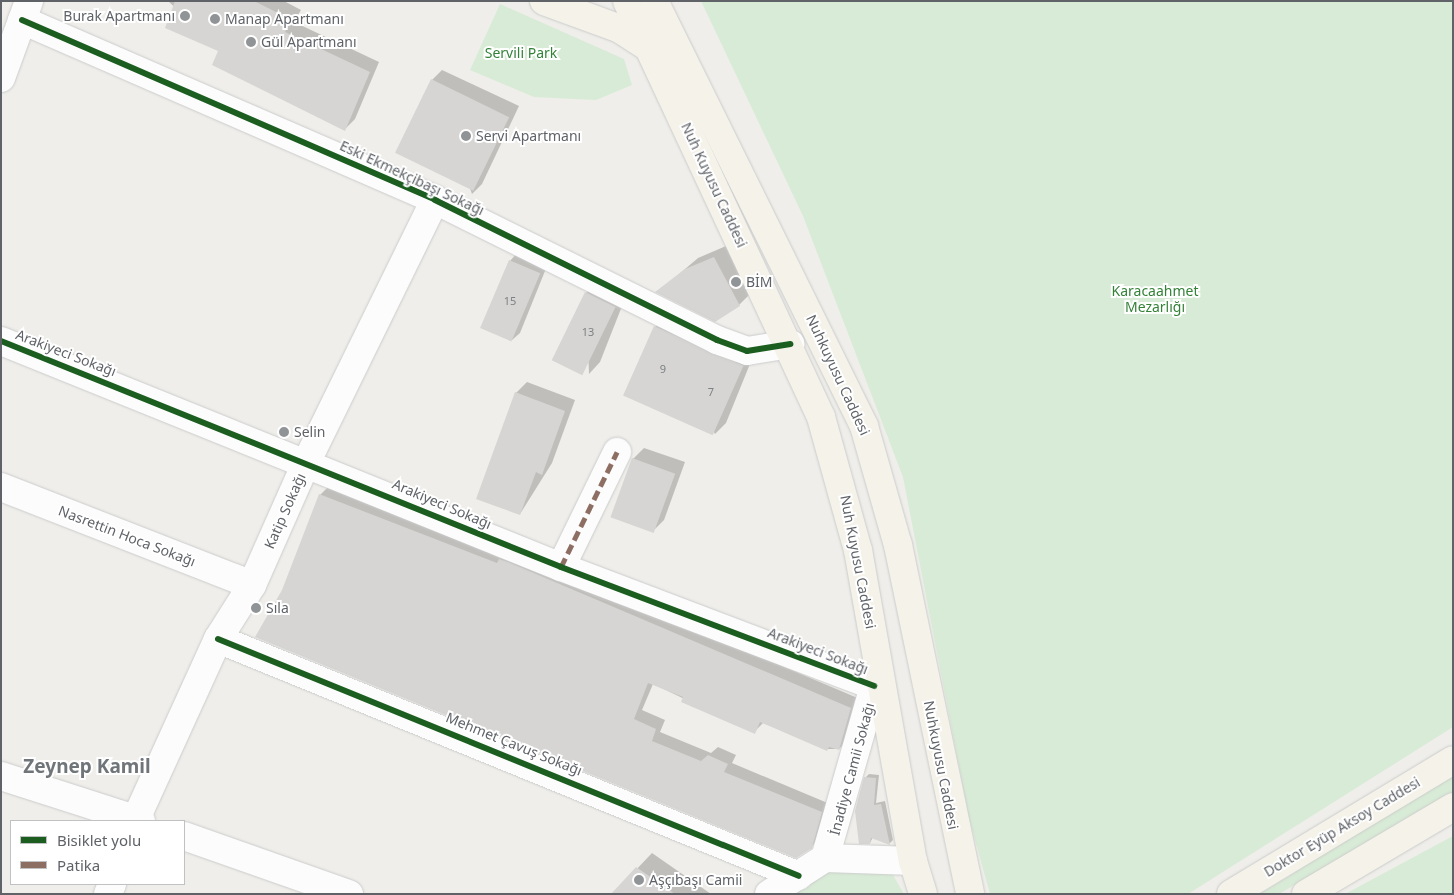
<!DOCTYPE html>
<meta charset="utf-8">
<style>
body{margin:0}
#map{position:relative;width:1454px;height:895px;overflow:hidden;background:#efeeea;font-family:"Noto Sans",sans-serif}
div>[style]{position:absolute}
[style*='--x']{left:calc(var(--x)*1px);top:calc(var(--y)*1px);width:calc(var(--w)*1px);rotate:calc(var(--a)*1deg)}
.green>*{inset:0;background:#d8ebd6}
.shadow>*{inset:0;background:#0003}
.building>*{inset:0;background:#d6d5d3;transform-origin:0 0}
.roads{filter:drop-shadow(0 0 1px #cbcccc) drop-shadow(0 0 1px #cbcccc)}
.minor>*{height:28px;margin:-14px;padding:0 14px;transform-origin:14px;border-radius:14px;background:#fdfcfc}
.major>*{height:28px;margin:-14px;padding:0 14px;transform-origin:14px;border-radius:14px;background:#f4f2e9}
.quiet>*{height:5px;margin-top:-2.5px;transform-origin:0;background:repeating-linear-gradient(90deg,#8d6e63 0 10px,transparent 0 15px)}
.cycleway>*{height:6px;margin:-3px;padding:0 3px;transform-origin:3px;border-radius:3px;background:#1b5e20}
.dots>*{width:14px;height:14px;translate:-50% -50%;box-sizing:border-box;border:2px solid #fff;border-radius:50%}
span{translate:-50% -50%;white-space:nowrap;text-align:center;line-height:1.15;-webkit-text-stroke:4px #fff;paint-order:stroke}
.number-label{font-size:11px;color:#7e8184}
.number-label span{-webkit-text-stroke-width:0}
.poi-label{font-size:14px;color:#5f6368}
.right{translate:-100% -50%;text-align:right}
.left{translate:0 -50%;text-align:left}
.park-label{font-size:14px;color:#348238}
.street-label{font-size:14px;color:#5f6368}
.district-label{font-size:19px;color:#70757a;font-weight:700}
.frame{position:absolute;inset:0;border:2px solid #5f6368;pointer-events:none}
.legend{position:absolute;left:10px;top:820px;width:175px;height:65px;box-sizing:border-box;background:#fff;border:1px solid #bfc1c3;margin:0;padding:6px 9px;list-style:none;font-size:15px;color:#5f6368}
.legend li{display:flex;align-items:center;gap:10px;height:25px}
.legend b{width:25px;border:1px solid #bfc1c3}
</style>
<div id="map">
<div class="green">
<div style="clip-path:polygon(701px 1px,1453px 1px,1453px 727px,1188px 894px,990px 894px,969px 818px,903px 477px,803px 216px)"></div>
<div style="clip-path:polygon(500px 4px,624px 59px,632px 85px,596px 100px,534px 97px,470px 70px)"></div>
<div style="clip-path:polygon(1453px 773px,1453px 792px,1432px 805px,1279px 894px,1260px 894px)"></div>
<div style="clip-path:polygon(1453px 836px,1453px 894px,1345px 894px)"></div>
<div style="clip-path:polygon(819px 857px,889px 868px,904px 894px,762px 894px)"></div>
</div>
<div class="shadow">
<div style="clip-path:polygon(168px 1px,284px 1px,301px 10px,294px 22px,379px 62px,355px 119px,345px 129px,220px 50px)"></div>
<div style="clip-path:polygon(442px 70px,519px 106px,482px 184px,472px 194px,432px 80px)"></div>
<div style="clip-path:polygon(726px 246px,750px 294px,739px 305px,658px 292px,698px 258px)"></div>
<div style="clip-path:polygon(517px 253px,547px 266px,520px 333px,512px 340px,510px 261px)"></div>
<div style="clip-path:polygon(597px 281px,626px 296px,600px 362px,589px 374px,586px 293px)"></div>
<div style="clip-path:polygon(667px 316px,754px 354px,726px 423px,715px 434px,655px 327px)"></div>
<div style="clip-path:polygon(527px 382px,575px 400px,552px 463px,520px 514px,516px 393px)"></div>
<div style="clip-path:polygon(644px 448px,685px 462px,664px 520px,653px 531px,633px 459px)"></div>
<div style="clip-path:polygon(329px 486px,517px 554px,860px 699px,848px 740px,839px 749px,827px 749px,763px 723px,754px 732px,653px 684px,642px 710px,665px 720px,660px 732px,711px 753px,718px 747px,736px 755px,732px 763px,830px 804px,820px 838px,811px 847px,284px 590px,320px 495px)"></div>
<div style="clip-path:polygon(869px 774px,879px 775px,876px 803px,885px 801px,893px 840px,890px 843px,873px 837px,870px 843px,865px 778px)"></div>
<div style="clip-path:polygon(652px 853px,711px 894px,613px 894px)"></div>
</div>
<div class="building">
<div style="clip-path:polygon(175px 1px,254px 1px,292px 20px,285px 32px,370px 72px,345px 131px,212px 65px,218px 51px,165px 28px)"></div>
<div style="left:431px;top:79px;width:87px;height:82px;rotate:26deg"></div>
<div style="clip-path:polygon(714px 257px,740px 306px,715px 322px,655px 292px,685px 269px)"></div>
<div style="left:509px;top:260px;width:34px;height:74px;rotate:23deg"></div>
<div style="left:585px;top:292px;width:34px;height:76px;rotate:26deg"></div>
<div style="left:654px;top:326px;width:98px;height:76px;rotate:24deg"></div>
<div style="clip-path:polygon(515px 392px,565px 411px,542px 475px,536px 472px,520px 515px,476px 499px)"></div>
<div style="left:632px;top:458px;width:46px;height:63px;rotate:20deg"></div>
<div style="clip-path:polygon(319px 494px,497px 563px,499px 559px,508px 562px,851px 708px,839px 750px,829px 747px,827px 751px,760px 722px,755px 734px,681px 702px,683px 697px,648px 683px,634px 719px,656px 729px,652px 741px,701px 761px,708px 755px,728px 764px,724px 772px,822px 812px,812px 848px,796px 858px,255px 637px,282px 590px)"></div>
<div style="clip-path:polygon(864px 777px,876px 778px,874px 805px,881px 804px,890px 845px,871px 838px,870px 844px,859px 844px,855px 811px)"></div>
<div style="clip-path:polygon(636px 867px,675px 894px,611px 894px)"></div>
</div>
<div class="roads">
<div class="minor">
<div style="--x:22;--y:20;--w:451;--a:23.5"></div>
<div style="--x:435;--y:200;--w:315;--a:26.4"></div>
<div style="--x:717;--y:340;--w:32;--a:20"></div>
<div style="--x:747;--y:351;--w:44;--a:-9.2"></div>
<div style="--x:1;--y:78;--w:82;--a:-70"></div>
<div style="--x:1;--y:341;--w:604;--a:21.98"></div>
<div style="--x:561;--y:567;--w:335;--a:20.8"></div>
<div style="--x:1;--y:487;--w:269;--a:21.3"></div>
<div style="--x:561;--y:567;--w:128;--a:-64"></div>
<div style="--x:218;--y:639;--w:627;--a:22.19"></div>
<div style="--x:1;--y:776;--w:147;--a:17.8"></div>
<div style="--x:135;--y:821;--w:200;--a:-65.5"></div>
<div style="--x:218;--y:639;--w:64;--a:-57.8"></div>
<div style="--x:252;--y:585;--w:136;--a:-66.1"></div>
<div style="--x:307;--y:461;--w:291;--a:-63.9"></div>
<div style="--x:184;--y:836;--w:175;--a:19.4"></div>
<div style="--x:825;--y:858;--w:88;--a:2"></div>
<div style="--x:108;--y:894;--w:11;--a:-68"></div>
<div style="--x:769;--y:894;--w:67;--a:-32.7"></div>
<div style="--x:825;--y:858;--w:179;--a:-74.1"></div>
<div style="--x:874;--y:686;--w:7;--a:0"></div>
</div>
<div class="major">
<div style="--x:544;--y:1;--w:81;--a:20.2"></div>
<div style="--x:620;--y:29;--w:35;--a:33"></div>
<div style="--x:627;--y:1;--w:459;--a:65"></div>
<div style="--x:821;--y:417;--w:138;--a:74.5"></div>
<div style="--x:858;--y:550;--w:316;--a:80"></div>
<div style="--x:913;--y:861;--w:34;--a:73"></div>
<div style="--x:654;--y:1;--w:474;--a:63.7"></div>
<div style="--x:864;--y:426;--w:124;--a:74.1"></div>
<div style="--x:898;--y:545;--w:356;--a:78.3"></div>
<div style="--x:1231;--y:894;--w:259;--a:-31.1"></div>
<div style="--x:1306;--y:894;--w:171;--a:-30.6"></div>
</div>
</div>
<div class="quiet">
<div style="--x:561;--y:567;--w:128;--a:-64"></div>
</div>
<div class="cycleway">
<div style="--x:22;--y:20;--w:451;--a:23.5"></div>
<div style="--x:435;--y:200;--w:315;--a:26.4"></div>
<div style="--x:717;--y:340;--w:32;--a:20"></div>
<div style="--x:747;--y:351;--w:44;--a:-9.2"></div>
<div style="--x:1;--y:341;--w:604;--a:21.98"></div>
<div style="--x:561;--y:567;--w:335;--a:20.8"></div>
<div style="--x:218;--y:639;--w:627;--a:22.19"></div>
</div>
<div class="dots">
<div style="left:185px;top:16px;background:#919496"></div>
<div style="left:215px;top:19px;background:#919496"></div>
<div style="left:251px;top:42px;background:#919496"></div>
<div style="left:466px;top:136px;background:#919496"></div>
<div style="left:736px;top:282px;background:#919496"></div>
<div style="left:284px;top:432px;background:#919496"></div>
<div style="left:256px;top:608px;background:#919496"></div>
<div style="left:639px;top:880px;background:#919496"></div>
</div>
<div class="number-label">
<span style="left:510px;top:301px">15</span>
<span style="left:588px;top:332px">13</span>
<span style="left:663px;top:369px">9</span>
<span style="left:711px;top:392px">7</span>
</div>
<div class="poi-label">
<span class="right" style="left:175px;top:16px">Burak Apartmanı</span>
<span class="left" style="left:225px;top:19px">Manap Apartmanı</span>
<span class="left" style="left:261px;top:42px">Gül Apartmanı</span>
<span class="left" style="left:476px;top:136px">Servi Apartmanı</span>
<span class="left" style="left:746px;top:282px">BİM</span>
<span class="left" style="left:294px;top:432px">Selin</span>
<span class="left" style="left:266px;top:608px">Sıla</span>
<span class="left" style="left:649px;top:880px">Aşçıbaşı Camii</span>
</div>
<div class="park-label">
<span style="left:521px;top:53px">Servili Park</span>
<span style="left:1155px;top:299px">Karacaahmet<br>Mezarlığı</span>
</div>
<div class="street-label">
<span style="left:412px;top:178px;rotate:25deg">Eski Ekmekçibaşı Sokağı</span>
<span style="left:714px;top:185px;rotate:65deg">Nuh Kuyusu Caddesi</span>
<span style="left:66px;top:353px;rotate:21deg">Arakiyeci Sokağı</span>
<span style="left:838px;top:375px;rotate:65deg">Nuhkuyusu Caddesi</span>
<span style="left:442px;top:504px;rotate:23deg">Arakiyeci Sokağı</span>
<span style="left:285px;top:511px;rotate:-66deg">Katip Sokağı</span>
<span style="left:127px;top:536px;rotate:21deg">Nasrettin Hoca Sokağı</span>
<span style="left:858px;top:562px;rotate:79deg">Nuh Kuyusu Caddesi</span>
<span style="left:818px;top:651px;rotate:21deg">Arakiyeci Sokağı</span>
<span style="left:514px;top:744px;rotate:22deg">Mehmet Çavuş Sokağı</span>
<span style="left:941px;top:765px;rotate:79deg">Nuhkuyusu Caddesi</span>
<span style="left:852px;top:769px;rotate:-75deg">İnadiye Camii Sokağı</span>
<span style="left:1342px;top:827px;rotate:-31deg">Doktor Eyüp Aksoy Caddesi</span>
</div>
<div class="district-label">
<span style="left:87px;top:767px">Zeynep Kamil</span>
</div>
<div class="frame"></div>
<ul class="legend">
<li><b style="height:6px;background:#1b5e20"></b>Bisiklet yolu</li>
<li><b style="height:6px;background:#8d6e63"></b>Patika</li>
</ul>
</div>
